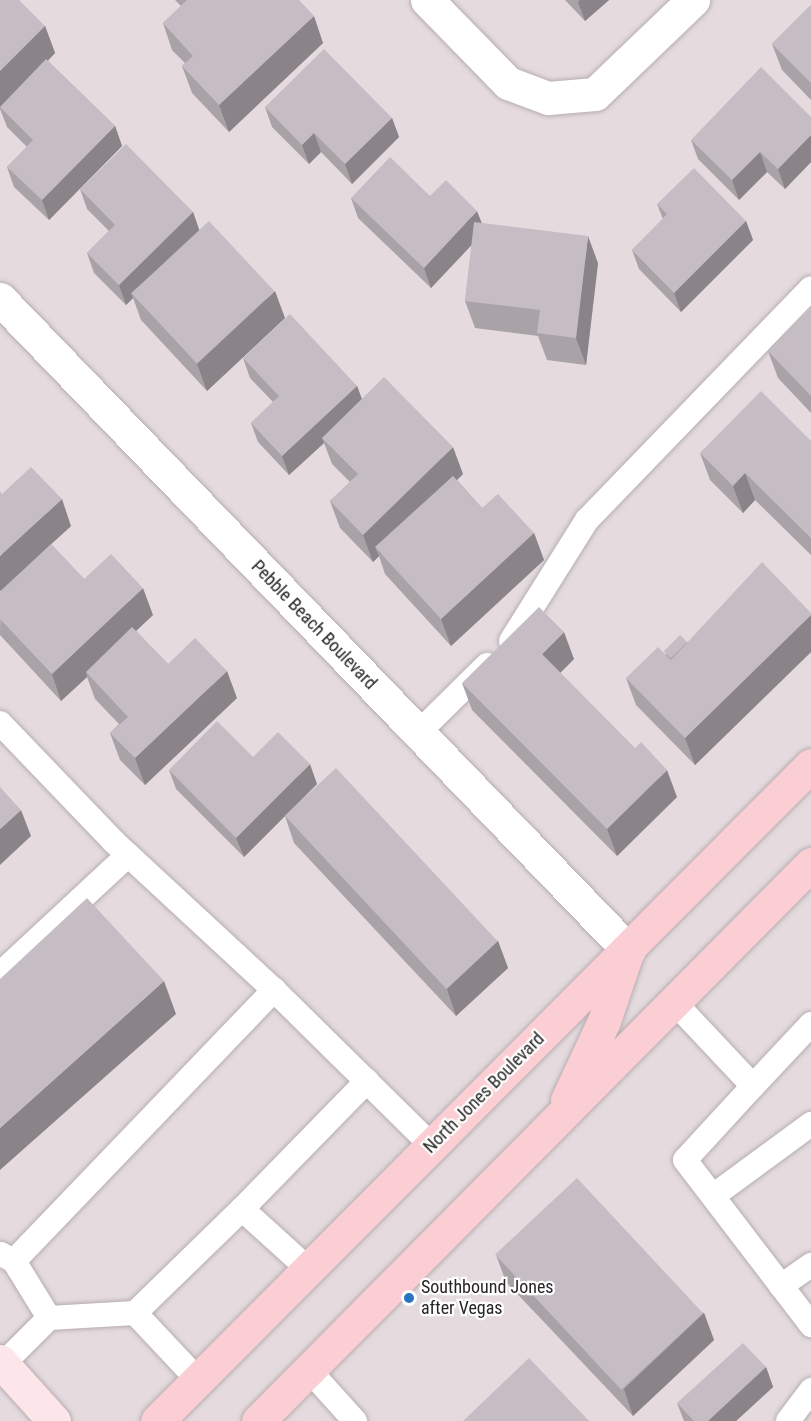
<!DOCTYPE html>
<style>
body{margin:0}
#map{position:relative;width:811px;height:1421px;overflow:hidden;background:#e5dbdf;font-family:"Roboto Condensed",sans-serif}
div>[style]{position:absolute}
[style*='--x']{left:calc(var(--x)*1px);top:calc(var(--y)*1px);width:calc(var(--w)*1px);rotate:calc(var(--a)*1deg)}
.roads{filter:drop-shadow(0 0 2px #b7adb1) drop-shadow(0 0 2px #b7adb1)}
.lane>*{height:24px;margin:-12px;padding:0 12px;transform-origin:12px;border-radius:12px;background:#fff}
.street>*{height:33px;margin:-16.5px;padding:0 16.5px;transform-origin:16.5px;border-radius:16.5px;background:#fff}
.secondary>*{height:33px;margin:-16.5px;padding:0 16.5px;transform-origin:16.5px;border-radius:16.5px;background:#fde6e9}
.primary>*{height:33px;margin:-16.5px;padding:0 16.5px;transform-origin:16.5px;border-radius:16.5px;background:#fbced3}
.wall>*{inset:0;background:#a9a3a8}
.shaded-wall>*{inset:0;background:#8a8488}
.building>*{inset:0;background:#c5bdc3;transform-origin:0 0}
.dots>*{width:16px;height:16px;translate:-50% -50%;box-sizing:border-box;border:3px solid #fff;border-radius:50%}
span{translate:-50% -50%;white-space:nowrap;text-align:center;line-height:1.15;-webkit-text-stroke:4.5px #fff;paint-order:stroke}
.street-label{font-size:18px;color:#282526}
.poi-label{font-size:18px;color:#282526}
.left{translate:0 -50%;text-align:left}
</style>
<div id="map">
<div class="roads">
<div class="lane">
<div style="--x:511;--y:641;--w:143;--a:-57.9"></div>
<div style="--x:587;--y:520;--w:322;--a:-46"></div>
<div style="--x:0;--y:723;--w:163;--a:46.2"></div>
<div style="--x:113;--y:841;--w:219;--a:42.8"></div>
<div style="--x:418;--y:733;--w:97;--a:-44.6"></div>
<div style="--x:0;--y:974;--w:175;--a:-42.9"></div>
<div style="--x:674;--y:1002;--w:115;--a:46.8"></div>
<div style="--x:753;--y:1086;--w:100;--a:132.6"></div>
<div style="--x:685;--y:1160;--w:208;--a:52.6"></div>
<div style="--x:753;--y:1086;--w:85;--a:-46.9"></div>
<div style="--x:713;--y:1196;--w:122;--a:-36.3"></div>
<div style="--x:242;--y:1209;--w:179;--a:-45.7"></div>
<div style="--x:1;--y:1254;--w:15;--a:28"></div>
<div style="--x:14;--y:1261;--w:67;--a:58.4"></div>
<div style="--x:14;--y:1261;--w:376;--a:-46.2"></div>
<div style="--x:274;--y:990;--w:221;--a:44.6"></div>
<div style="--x:781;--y:1286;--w:37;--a:-35"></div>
<div style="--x:135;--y:1313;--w:92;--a:46.8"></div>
<div style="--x:3;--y:1364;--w:65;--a:-45"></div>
<div style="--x:49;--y:1318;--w:86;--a:-3.3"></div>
<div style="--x:135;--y:1313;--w:149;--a:-44.2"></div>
<div style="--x:242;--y:1209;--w:88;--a:42.2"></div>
<div style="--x:309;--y:1370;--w:69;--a:48"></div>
<div style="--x:788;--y:1421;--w:39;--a:-53"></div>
</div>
<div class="street">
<div style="--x:427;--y:0;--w:116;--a:45.7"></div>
<div style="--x:508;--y:83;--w:43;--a:20.6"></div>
<div style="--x:548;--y:98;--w:47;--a:-4.9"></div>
<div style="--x:595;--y:94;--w:136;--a:-43.8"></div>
<div style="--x:0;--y:299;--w:905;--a:46.03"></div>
</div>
<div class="secondary">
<div style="--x:0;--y:1361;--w:81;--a:48"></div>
</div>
<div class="primary">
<div style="--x:567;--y:1100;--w:87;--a:-64.9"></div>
<div style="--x:604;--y:1021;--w:69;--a:-71.3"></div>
<div style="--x:157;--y:1421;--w:926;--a:-45.09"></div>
<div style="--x:258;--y:1421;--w:785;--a:-45.21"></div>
</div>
</div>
<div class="wall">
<div style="clip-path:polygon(0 0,45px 26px,55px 53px,48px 61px,115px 126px,122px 146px,49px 220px,14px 187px,7px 167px,27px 147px,7px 127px,0 109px)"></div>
<div style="clip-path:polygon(175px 0,299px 0,323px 43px,229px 132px,192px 93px,182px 66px,185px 63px,172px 50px,163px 23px,181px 6px)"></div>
<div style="clip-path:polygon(565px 0,609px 0,585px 21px)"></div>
<div style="clip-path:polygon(811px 5px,811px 100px,782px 70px,772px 44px)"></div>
<div style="clip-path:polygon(265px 107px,392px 118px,399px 137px,352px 184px,321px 152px,309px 164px,272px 127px)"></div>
<div style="clip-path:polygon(811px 117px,811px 162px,785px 189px,767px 172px,739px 200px,698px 159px,691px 140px)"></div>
<div style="clip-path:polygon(80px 189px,193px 212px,199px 230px,285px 318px,207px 391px,141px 320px,133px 298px,126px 305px,94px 273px,87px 253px,109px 231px,87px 209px)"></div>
<div style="clip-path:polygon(430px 196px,482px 223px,598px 263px,586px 365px,547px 360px,538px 336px,475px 328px,465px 301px,472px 244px,431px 288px,358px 218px,351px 198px)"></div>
<div style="clip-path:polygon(657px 204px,746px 221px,753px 240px,681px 312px,639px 269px,632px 250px,663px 219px)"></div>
<div style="clip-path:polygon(811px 309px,811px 413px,778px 378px,768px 351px)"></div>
<div style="clip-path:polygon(243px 358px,357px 386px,362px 399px,463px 474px,457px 480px,482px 508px,534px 533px,544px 560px,451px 646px,385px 574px,379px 556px,373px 562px,340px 528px,330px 501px,350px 482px,332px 464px,324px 443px,289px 475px,258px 442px,251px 423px,273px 402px,250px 378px)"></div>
<div style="clip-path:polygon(811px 441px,811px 555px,755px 500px,743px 513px,710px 480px,700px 453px)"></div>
<div style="clip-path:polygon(2px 494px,71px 526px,51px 544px,84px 579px,153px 615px,136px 631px,168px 664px,237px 698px,145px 785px,120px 760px,110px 733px,119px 724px,95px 699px,87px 677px,61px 701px,0 635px)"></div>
<div style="clip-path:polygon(811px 613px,811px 652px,695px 765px,636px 705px,626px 678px,687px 642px)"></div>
<div style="clip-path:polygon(574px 659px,560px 673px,677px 797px,617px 856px,472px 710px,462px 683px)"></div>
<div style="clip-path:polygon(253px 757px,317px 784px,288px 813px,498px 941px,508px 968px,456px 1016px,294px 843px,285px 816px,244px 857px,176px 789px,169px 770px)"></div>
<div style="clip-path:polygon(496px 1255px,704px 1313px,714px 1340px,633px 1416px,506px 1282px)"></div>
<div style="clip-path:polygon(766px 1367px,773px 1387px,736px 1421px,684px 1421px,677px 1403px)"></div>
</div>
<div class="shaded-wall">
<div style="clip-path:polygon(580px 0,609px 0,585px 21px,578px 2px)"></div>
<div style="clip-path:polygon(314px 16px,323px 43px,229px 132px,219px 105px)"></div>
<div style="clip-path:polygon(45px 26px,55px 53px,0 108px,0 71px)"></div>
<div style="clip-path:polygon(392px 118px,399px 137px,352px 184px,345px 164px)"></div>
<div style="clip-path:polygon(115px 126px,122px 146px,49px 220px,42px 200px)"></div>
<div style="clip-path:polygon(314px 133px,321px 152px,309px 164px,302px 145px)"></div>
<div style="clip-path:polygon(811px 135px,811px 162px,785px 189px,778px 169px)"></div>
<div style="clip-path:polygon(760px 152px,767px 172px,739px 200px,732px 180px)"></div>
<div style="clip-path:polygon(477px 211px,485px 231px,431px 288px,424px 268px)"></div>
<div style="clip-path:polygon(193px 212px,200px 232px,131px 293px,133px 298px,126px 305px,119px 285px)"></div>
<div style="clip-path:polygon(746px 221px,753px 240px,681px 312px,674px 293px)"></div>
<div style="clip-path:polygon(588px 236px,598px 263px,586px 365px,576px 338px)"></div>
<div style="clip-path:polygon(275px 291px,285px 318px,207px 391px,197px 364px)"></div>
<div style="clip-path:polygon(357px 386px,364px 405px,322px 438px,324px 443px,289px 475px,282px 456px)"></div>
<div style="clip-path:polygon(453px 447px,463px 474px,381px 554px,375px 547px,379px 556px,373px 562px,363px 535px)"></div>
<div style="clip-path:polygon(745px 473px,755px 500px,743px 513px,733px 486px)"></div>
<div style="clip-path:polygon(62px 499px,71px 526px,0 591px,0 556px)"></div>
<div style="clip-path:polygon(534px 533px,544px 560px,451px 646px,441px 619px)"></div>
<div style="clip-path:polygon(143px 588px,153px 615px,89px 675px,86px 672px,87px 677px,61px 701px,52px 674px)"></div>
<div style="clip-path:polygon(811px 615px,811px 652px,695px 765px,685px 738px)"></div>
<div style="clip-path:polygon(564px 632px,574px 659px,552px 681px,542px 654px)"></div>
<div style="clip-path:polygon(227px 671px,237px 698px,145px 785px,135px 758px)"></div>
<div style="clip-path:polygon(310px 764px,317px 784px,244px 857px,236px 838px)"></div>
<div style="clip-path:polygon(667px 770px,677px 797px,617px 856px,607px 829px)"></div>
<div style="clip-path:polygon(21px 810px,31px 836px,0 865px,0 829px)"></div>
<div style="clip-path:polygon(498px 941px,508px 968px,456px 1016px,447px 989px)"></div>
<div style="clip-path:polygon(164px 981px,176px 1014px,0 1170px,0 1128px)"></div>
<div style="clip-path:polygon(704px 1313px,714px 1340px,633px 1416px,624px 1389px)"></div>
<div style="clip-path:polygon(766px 1367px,773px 1387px,736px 1421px,708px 1421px)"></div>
</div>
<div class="building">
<div style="clip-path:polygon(0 0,19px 0,45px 26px,0 71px)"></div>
<div style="clip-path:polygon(187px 0,299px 0,314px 16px,219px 105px,182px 66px,193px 56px,163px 23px)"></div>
<div style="clip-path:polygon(811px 5px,811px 83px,772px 44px)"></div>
<div style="clip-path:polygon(324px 49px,392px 118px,345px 164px,314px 133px,302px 145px,265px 107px)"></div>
<div style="clip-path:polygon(46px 59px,115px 126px,42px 200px,7px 167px,33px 140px,0 107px)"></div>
<div style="clip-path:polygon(761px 67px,811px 117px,811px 135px,778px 169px,760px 152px,732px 180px,691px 140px)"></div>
<div style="clip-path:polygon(126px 144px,193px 212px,119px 285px,87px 253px,115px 225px,80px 189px)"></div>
<div style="clip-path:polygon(390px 157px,430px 196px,446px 180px,477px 211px,424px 268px,351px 198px)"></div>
<div style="clip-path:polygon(694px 168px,746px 221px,674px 293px,632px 250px,667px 214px,657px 204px)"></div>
<div style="left:209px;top:221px;width:96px;height:106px;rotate:47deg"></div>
<div style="clip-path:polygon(474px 222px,588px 236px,576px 338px,537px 333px,540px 310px,465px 301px)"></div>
<div style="clip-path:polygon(811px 309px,811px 396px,768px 351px)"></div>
<div style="clip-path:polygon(290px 314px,357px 386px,282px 456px,251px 423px,279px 396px,243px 358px)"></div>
<div style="clip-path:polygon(384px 377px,453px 447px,363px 535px,330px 501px,358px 474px,322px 438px)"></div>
<div style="clip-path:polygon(761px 391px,811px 441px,811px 538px,745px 473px,733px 486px,700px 453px)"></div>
<div style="clip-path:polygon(31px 467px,62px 499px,0 556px,0 491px,2px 494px)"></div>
<div style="clip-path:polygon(453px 476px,482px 508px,498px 494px,534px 533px,441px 619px,375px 547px)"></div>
<div style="clip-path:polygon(51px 544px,84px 579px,111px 554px,143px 588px,52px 674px,0 619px,0 592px)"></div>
<div style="clip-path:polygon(762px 562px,811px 613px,811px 615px,685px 738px,626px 678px,658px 647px,671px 660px)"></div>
<div style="clip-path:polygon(539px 607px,564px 632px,542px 654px,635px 748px,641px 742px,667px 770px,607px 829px,462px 683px)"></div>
<div style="clip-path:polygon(132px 627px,168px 664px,195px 638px,227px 671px,135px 758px,110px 733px,128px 717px,86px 672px)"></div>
<div style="left:680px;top:635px;width:10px;height:23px;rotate:45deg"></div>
<div style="clip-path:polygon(217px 721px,253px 757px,278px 732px,310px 764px,236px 838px,169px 770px)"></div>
<div style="left:336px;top:768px;width:237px;height:70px;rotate:47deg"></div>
<div style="clip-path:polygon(0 787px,21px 810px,0 829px)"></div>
<div style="clip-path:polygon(87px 898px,164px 981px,0 1128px,0 979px)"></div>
<div style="left:577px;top:1178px;width:185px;height:112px;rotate:47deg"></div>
<div style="clip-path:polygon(743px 1343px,766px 1367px,708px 1421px,694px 1421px,677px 1403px)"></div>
<div style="clip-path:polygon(529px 1358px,589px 1421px,463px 1421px)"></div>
</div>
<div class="dots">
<div style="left:409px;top:1298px;background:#2774c3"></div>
</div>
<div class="street-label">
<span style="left:314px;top:625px;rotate:46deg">Pebble Beach Boulevard</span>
<span style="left:484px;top:1093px;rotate:-45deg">North Jones Boulevard</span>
</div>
<div class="poi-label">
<span class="left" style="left:421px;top:1298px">Southbound Jones<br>after Vegas</span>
</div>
</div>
